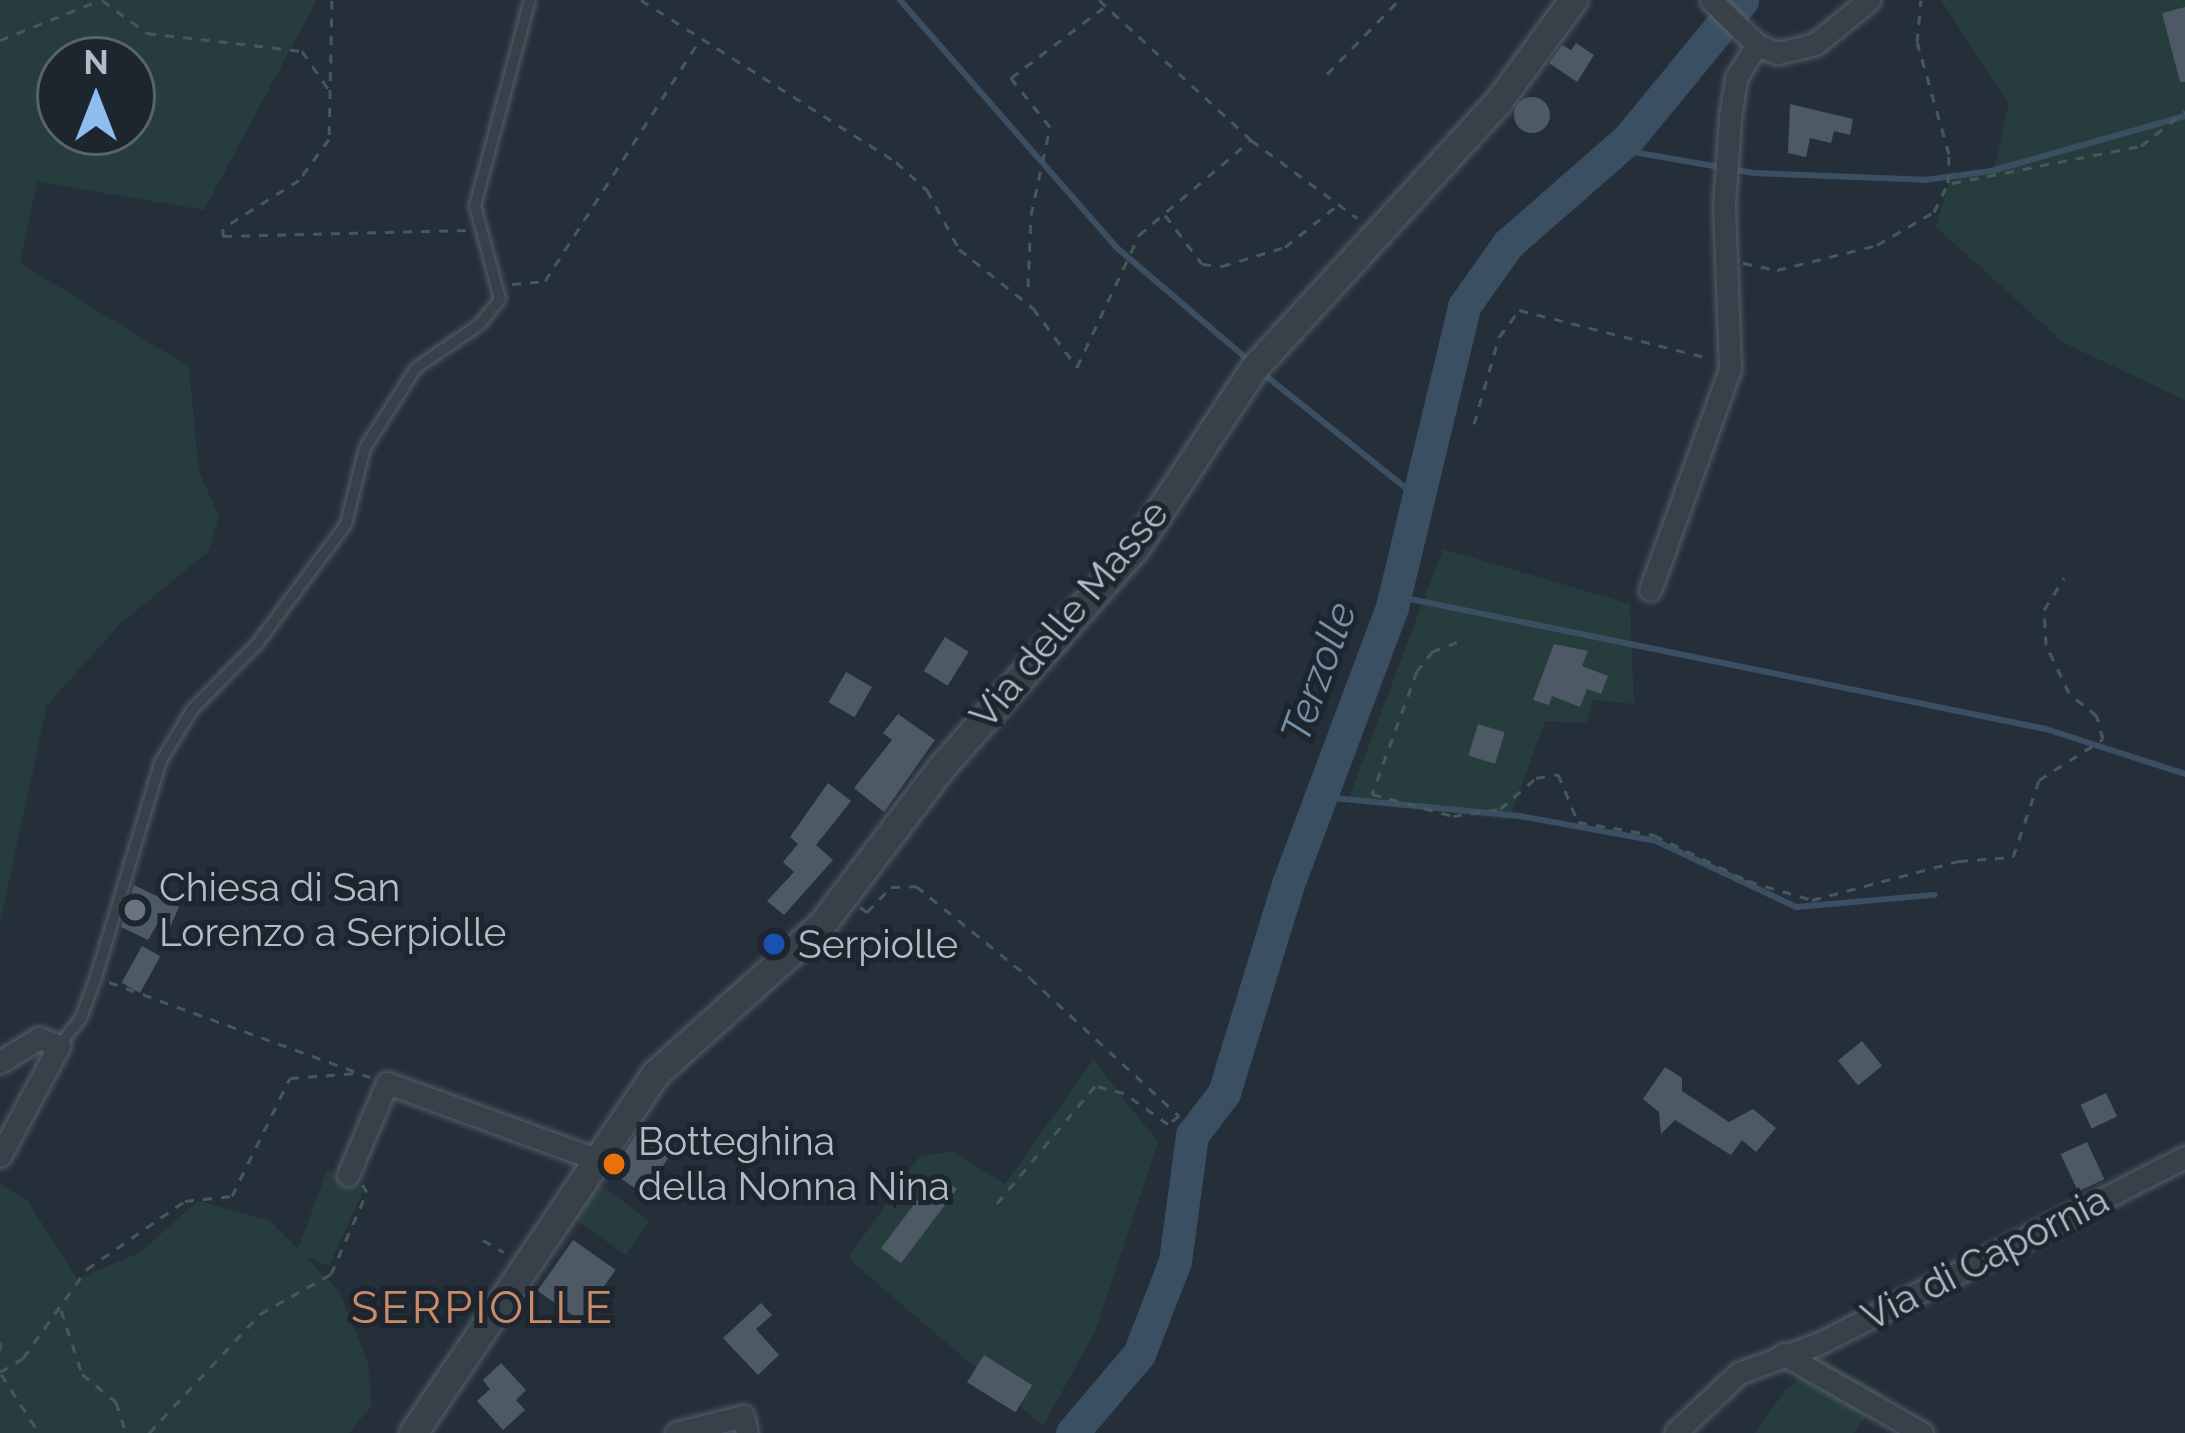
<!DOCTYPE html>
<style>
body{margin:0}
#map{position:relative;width:2185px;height:1433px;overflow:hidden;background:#252f3a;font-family:Raleway,sans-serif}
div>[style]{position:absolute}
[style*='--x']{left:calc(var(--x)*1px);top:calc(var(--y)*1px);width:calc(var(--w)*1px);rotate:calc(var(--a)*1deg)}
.green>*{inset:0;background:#273c3c;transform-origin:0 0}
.stream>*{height:6px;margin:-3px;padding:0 3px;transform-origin:3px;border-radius:3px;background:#3b4f62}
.river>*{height:33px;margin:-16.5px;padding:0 16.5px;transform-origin:16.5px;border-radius:16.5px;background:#3b4f62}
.building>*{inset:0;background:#4d5a65;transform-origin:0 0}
.round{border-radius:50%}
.path>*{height:3px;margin-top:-1.5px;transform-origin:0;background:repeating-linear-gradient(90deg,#46595a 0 9px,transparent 0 18px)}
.roads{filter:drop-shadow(0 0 3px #565f68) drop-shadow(0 0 3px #565f68)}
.service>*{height:10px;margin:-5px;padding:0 5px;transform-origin:5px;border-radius:5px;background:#38414a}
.minor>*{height:21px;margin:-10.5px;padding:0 10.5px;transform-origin:10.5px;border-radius:10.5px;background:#38414a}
.tertiary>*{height:27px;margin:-13.5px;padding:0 13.5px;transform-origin:13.5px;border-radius:13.5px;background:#38414a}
.dots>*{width:33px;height:33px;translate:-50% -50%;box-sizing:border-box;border:6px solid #1d262f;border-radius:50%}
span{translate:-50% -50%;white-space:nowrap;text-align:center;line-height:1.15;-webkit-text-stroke:10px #1d262f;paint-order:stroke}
.street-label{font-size:39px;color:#b3bcc6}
.poi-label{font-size:39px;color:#b3bcc6}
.left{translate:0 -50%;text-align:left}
.water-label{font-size:42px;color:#7690a7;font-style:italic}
.quarter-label{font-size:45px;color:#cb8b69;letter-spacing:3px}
.north{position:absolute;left:36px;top:36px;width:120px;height:120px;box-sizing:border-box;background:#1d262f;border:3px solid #59626b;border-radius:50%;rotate:0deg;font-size:33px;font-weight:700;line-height:48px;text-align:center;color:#b3bcc6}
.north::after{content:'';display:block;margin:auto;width:42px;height:54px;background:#8fbdef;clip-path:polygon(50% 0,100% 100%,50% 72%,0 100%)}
</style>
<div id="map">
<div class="green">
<div style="clip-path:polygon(evenodd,0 0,317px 0,204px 210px,37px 182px,20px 263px,189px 367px,199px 472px,219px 516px,208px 552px,121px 623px,47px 705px,0 924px,0 0,60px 60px,132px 60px,132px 132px,60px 132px,60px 60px)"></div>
<div style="clip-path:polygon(1941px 0,2185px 0,2185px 400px,2064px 343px,1936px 227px,1952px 172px,1992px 176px,2009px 104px)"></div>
<div style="clip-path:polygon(1443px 549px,1630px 604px,1634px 704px,1593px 700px,1586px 723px,1545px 721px,1509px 820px,1348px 800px)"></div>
<div style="clip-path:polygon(1093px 1060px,1158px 1142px,1095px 1332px,1043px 1426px,848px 1258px,920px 1156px,952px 1151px,1005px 1184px)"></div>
<div style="clip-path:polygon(327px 1170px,365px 1187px,329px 1266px,306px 1257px,339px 1291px,368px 1363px,372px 1405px,349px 1433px,0 1433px,0 1184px,28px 1201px,77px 1279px,139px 1253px,198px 1201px,270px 1221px,298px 1249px)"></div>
<div style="left:595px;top:1181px;width:68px;height:42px;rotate:36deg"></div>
<div style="clip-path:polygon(1824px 1360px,1882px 1393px,1854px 1433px,1755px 1433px,1786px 1389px)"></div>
</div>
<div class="stream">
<div style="--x:900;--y:0;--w:328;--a:48.8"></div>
<div style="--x:1116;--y:247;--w:179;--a:40.5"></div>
<div style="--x:1616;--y:149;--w:140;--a:9.9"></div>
<div style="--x:1754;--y:173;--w:171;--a:2.3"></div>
<div style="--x:1925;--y:180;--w:67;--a:-7.8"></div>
<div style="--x:1991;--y:171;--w:202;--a:-15.8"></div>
<div style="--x:1261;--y:372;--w:198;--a:38.7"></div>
<div style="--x:1395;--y:596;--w:664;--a:11.55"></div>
<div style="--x:2046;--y:729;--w:146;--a:17.9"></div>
<div style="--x:1323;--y:797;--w:198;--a:5.5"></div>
<div style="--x:1520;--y:816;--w:138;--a:10.4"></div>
<div style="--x:1656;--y:841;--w:155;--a:25.2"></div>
<div style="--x:1796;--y:907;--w:139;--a:-5"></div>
</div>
<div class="river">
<div style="--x:1072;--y:1433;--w:104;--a:-49.7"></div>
<div style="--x:1139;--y:1354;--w:100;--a:-68.8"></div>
<div style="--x:1175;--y:1261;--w:127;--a:-82.3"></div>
<div style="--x:1192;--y:1135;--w:53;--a:-52.7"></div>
<div style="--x:1224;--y:1093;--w:219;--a:-73"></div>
<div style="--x:1288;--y:884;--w:296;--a:-69.4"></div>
<div style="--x:1392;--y:607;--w:309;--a:-76.5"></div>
<div style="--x:1464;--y:306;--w:76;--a:-54.6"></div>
<div style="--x:1508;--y:244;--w:159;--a:-41.2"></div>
<div style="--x:1628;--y:139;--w:180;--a:-50.6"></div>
</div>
<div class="building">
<div style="clip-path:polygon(2185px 7px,2185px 82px,2180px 82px,2162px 13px)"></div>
<div style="clip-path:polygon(1576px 43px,1594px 55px,1577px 82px,1549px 63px,1562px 45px,1571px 50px)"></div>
<div class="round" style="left:1514px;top:97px;width:36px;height:36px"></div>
<div style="clip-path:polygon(1790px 104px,1853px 119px,1850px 135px,1834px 131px,1831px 143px,1810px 138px,1806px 157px,1788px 153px)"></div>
<div style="left:945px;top:637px;width:28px;height:40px;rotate:32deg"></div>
<div style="clip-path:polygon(1554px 644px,1588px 651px,1582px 666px,1608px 676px,1601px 694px,1587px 689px,1580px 707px,1552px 696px,1549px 705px,1533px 700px)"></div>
<div style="left:846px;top:672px;width:30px;height:35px;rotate:30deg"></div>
<div style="clip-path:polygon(898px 714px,935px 740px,884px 812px,854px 788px,892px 740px,883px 733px)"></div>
<div style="left:1478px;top:724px;width:28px;height:33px;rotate:17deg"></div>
<div style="clip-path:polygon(828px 783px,851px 801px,816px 845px,833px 860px,784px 915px,767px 901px,794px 872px,783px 862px,798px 844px,790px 837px)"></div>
<div style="clip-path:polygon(134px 885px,179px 907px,170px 927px,159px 921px,148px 940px,121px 927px)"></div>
<div style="left:142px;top:946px;width:21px;height:42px;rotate:29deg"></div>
<div style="left:1862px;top:1041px;width:32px;height:31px;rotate:51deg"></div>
<div style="clip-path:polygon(1665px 1067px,1682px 1078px,1682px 1091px,1729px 1122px,1753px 1109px,1776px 1128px,1756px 1152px,1742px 1140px,1731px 1155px,1675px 1120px,1661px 1134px,1659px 1112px,1643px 1099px)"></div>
<div style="left:2106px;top:1093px;width:26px;height:28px;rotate:65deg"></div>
<div style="left:641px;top:1127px;width:40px;height:54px;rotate:34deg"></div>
<div style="left:2087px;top:1142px;width:41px;height:29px;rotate:65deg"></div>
<div style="left:937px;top:1174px;width:25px;height:93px;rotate:37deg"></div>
<div style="left:573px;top:1240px;width:52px;height:62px;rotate:35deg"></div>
<div style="clip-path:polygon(761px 1303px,772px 1315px,756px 1329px,779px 1355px,758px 1375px,723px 1338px)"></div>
<div style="left:984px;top:1355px;width:57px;height:32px;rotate:32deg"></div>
<div style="clip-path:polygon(501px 1363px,526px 1390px,516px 1400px,525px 1410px,503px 1430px,477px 1401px,490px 1389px,483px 1380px)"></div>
</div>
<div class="path">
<div style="--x:102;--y:0;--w:56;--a:36.3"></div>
<div style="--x:147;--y:33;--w:156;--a:6.6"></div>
<div style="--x:302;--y:51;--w:47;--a:55.3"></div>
<div style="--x:332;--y:0;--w:139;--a:91.2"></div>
<div style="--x:329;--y:139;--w:51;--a:126.2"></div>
<div style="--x:299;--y:180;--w:90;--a:147.7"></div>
<div style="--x:223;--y:228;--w:8;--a:90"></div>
<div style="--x:223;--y:236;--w:245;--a:-1.4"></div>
<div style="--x:641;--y:0;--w:302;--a:32.4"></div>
<div style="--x:896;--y:162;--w:42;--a:42.1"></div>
<div style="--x:927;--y:190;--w:67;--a:61.5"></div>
<div style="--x:959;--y:249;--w:95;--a:38.6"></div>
<div style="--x:1033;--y:308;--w:74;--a:53.3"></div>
<div style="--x:1077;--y:367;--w:146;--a:-64.8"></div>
<div style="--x:1139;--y:235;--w:147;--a:-40.3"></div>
<div style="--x:1099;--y:0;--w:207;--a:42.6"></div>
<div style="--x:1251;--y:140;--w:132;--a:36.3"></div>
<div style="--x:0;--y:40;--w:105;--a:-21.7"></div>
<div style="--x:1327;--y:74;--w:103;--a:-45.8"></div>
<div style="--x:1952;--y:183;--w:193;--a:-11.1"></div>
<div style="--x:2141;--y:146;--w:56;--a:-38.5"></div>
<div style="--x:1165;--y:215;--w:61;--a:52.9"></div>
<div style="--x:1202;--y:264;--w:20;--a:6"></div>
<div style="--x:1222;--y:266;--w:66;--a:-16.8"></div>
<div style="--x:1285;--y:247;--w:63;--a:-38.5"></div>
<div style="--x:1743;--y:263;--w:35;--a:12"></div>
<div style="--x:1777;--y:270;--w:103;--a:-14"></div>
<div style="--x:1877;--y:245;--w:66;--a:-30.1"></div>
<div style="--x:1934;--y:212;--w:32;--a:-64"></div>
<div style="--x:1948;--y:183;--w:29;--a:-88"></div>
<div style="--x:1949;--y:154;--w:116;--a:-105.9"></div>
<div style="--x:1917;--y:42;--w:42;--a:-84.6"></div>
<div style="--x:512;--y:284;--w:33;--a:-5"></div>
<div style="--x:545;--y:281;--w:287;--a:-57.3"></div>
<div style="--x:1028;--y:287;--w:72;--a:-87.6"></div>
<div style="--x:1031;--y:215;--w:90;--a:-77.8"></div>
<div style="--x:1050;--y:127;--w:63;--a:-128.5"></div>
<div style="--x:1011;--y:78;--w:116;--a:-37.3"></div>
<div style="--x:1474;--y:424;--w:91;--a:-74"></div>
<div style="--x:1499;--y:337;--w:34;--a:-53"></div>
<div style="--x:1519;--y:310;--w:196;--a:14.2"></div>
<div style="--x:1457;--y:642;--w:26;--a:159"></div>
<div style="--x:1433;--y:651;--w:26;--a:129"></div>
<div style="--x:1417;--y:671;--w:131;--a:110.1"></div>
<div style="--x:1372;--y:794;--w:84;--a:15.2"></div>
<div style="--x:1453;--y:816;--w:48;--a:-8.5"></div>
<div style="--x:1500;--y:809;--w:48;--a:-40.7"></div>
<div style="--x:1536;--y:778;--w:22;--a:-10"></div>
<div style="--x:1558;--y:774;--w:52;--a:67.4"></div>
<div style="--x:1578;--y:822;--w:77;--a:9.7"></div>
<div style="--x:1654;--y:835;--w:105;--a:26.1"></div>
<div style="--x:1748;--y:881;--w:67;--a:16.5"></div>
<div style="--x:1812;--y:900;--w:152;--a:-14.9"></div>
<div style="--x:1959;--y:861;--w:54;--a:-4.2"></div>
<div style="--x:2013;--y:857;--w:81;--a:-71.3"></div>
<div style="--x:2039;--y:780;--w:76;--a:-32.6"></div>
<div style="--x:2103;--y:739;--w:24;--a:-105"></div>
<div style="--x:2097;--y:716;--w:36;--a:-141"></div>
<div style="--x:2069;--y:693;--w:53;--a:-115.6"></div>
<div style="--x:2046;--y:645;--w:35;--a:-93"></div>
<div style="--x:2044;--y:610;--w:38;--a:-58"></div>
<div style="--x:860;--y:907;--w:9;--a:36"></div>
<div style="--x:867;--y:912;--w:35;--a:-46"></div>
<div style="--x:891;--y:887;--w:25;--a:-2"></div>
<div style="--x:916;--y:886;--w:146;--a:38.9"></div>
<div style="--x:1030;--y:978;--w:203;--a:42.8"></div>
<div style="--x:1179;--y:1116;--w:14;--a:144"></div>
<div style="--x:1168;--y:1124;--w:54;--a:-144.8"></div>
<div style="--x:1124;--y:1093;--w:30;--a:-166"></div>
<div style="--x:1095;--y:1086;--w:159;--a:129.9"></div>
<div style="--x:109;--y:982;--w:278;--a:20"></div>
<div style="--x:483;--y:1240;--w:24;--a:30"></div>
<div style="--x:61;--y:1310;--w:67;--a:71.8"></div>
<div style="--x:82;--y:1374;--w:44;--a:39.5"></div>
<div style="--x:116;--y:1402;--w:33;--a:72"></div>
<div style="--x:0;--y:1342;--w:10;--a:90"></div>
<div style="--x:0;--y:1372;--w:27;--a:-31"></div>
<div style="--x:23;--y:1358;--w:110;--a:-54.3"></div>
<div style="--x:87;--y:1269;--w:119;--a:-34.8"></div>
<div style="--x:185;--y:1201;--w:47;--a:-6.1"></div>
<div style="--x:232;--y:1196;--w:131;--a:-63.8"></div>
<div style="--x:290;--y:1078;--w:68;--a:-4.2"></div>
<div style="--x:1;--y:1374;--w:70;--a:57.2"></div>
<div style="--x:149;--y:1433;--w:163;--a:-47"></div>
<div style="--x:260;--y:1314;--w:81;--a:-29.4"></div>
<div style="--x:331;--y:1274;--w:90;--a:-66.3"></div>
<div style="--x:367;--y:1192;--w:9;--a:-122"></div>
</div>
<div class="roads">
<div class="service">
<div style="--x:59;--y:1046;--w:36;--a:-52"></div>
<div style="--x:81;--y:1018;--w:44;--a:-69.9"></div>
<div style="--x:96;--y:977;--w:226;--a:-73.3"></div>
<div style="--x:161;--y:761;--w:60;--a:-58.7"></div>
<div style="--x:192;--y:710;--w:93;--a:-45.4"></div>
<div style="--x:257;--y:644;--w:149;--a:-53.4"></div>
<div style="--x:346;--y:524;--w:78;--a:-76"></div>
<div style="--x:365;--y:448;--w:95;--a:-57.5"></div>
<div style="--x:416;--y:368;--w:78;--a:-34.5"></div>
<div style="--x:480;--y:324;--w:32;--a:-51"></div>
<div style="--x:500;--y:299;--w:96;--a:-105"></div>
<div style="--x:475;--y:206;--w:213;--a:-75.1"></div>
</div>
<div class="minor">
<div style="--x:1711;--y:0;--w:64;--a:44.4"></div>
<div style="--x:1757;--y:45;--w:22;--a:22"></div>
<div style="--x:1777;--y:53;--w:39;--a:-13"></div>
<div style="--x:1815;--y:44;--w:70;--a:-39.2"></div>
<div style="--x:1650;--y:590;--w:235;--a:-70.1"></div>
<div style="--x:1730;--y:369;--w:163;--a:-92.1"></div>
<div style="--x:1724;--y:206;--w:89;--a:-86.1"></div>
<div style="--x:1730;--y:117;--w:39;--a:-81"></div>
<div style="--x:1736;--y:78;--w:39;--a:-58"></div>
<div style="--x:0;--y:1062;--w:46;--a:-31.6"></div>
<div style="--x:39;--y:1038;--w:22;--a:22"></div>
<div style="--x:59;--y:1046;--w:125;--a:118.2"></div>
<div style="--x:348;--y:1175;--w:100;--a:-67"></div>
<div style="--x:387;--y:1083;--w:226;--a:20"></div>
<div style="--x:1783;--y:1354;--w:160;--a:29.6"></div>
<div style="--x:676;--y:1433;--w:69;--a:-14.2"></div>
<div style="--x:743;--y:1416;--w:17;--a:77"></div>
<div style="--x:1675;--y:1433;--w:88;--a:-43.2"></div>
<div style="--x:1739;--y:1373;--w:86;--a:-20.3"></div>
<div style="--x:1820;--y:1343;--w:410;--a:-27"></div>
</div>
<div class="tertiary">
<div style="--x:413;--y:1433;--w:433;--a:-56"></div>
<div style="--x:655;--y:1074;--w:226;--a:-41.9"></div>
<div style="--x:823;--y:923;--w:192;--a:-52.8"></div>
<div style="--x:939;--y:770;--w:296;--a:-48.6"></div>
<div style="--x:1135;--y:548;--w:217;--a:-56.5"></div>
<div style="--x:1255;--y:367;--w:360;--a:-47.5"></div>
<div style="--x:1498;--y:102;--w:127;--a:-53.7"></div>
</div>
</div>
<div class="dots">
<div style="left:135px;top:910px;background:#6b7280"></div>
<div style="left:774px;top:944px;background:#1a4fb4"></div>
<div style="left:614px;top:1164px;background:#e8710a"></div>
</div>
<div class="street-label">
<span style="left:1069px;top:614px;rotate:-50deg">Via delle Masse</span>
<span style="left:1985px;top:1258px;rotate:-27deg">Via di Capornia</span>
</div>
<div class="poi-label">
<span class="left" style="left:159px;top:910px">Chiesa di San<br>Lorenzo a Serpiolle</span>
<span class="left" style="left:798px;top:944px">Serpiolle</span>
<span class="left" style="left:638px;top:1164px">Botteghina<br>della Nonna Nina</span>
</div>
<div class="water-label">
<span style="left:1319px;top:672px;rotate:-70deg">Terzolle</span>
</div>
<div class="quarter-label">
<span style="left:483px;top:1308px">SERPIOLLE</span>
</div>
<div class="north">N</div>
</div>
